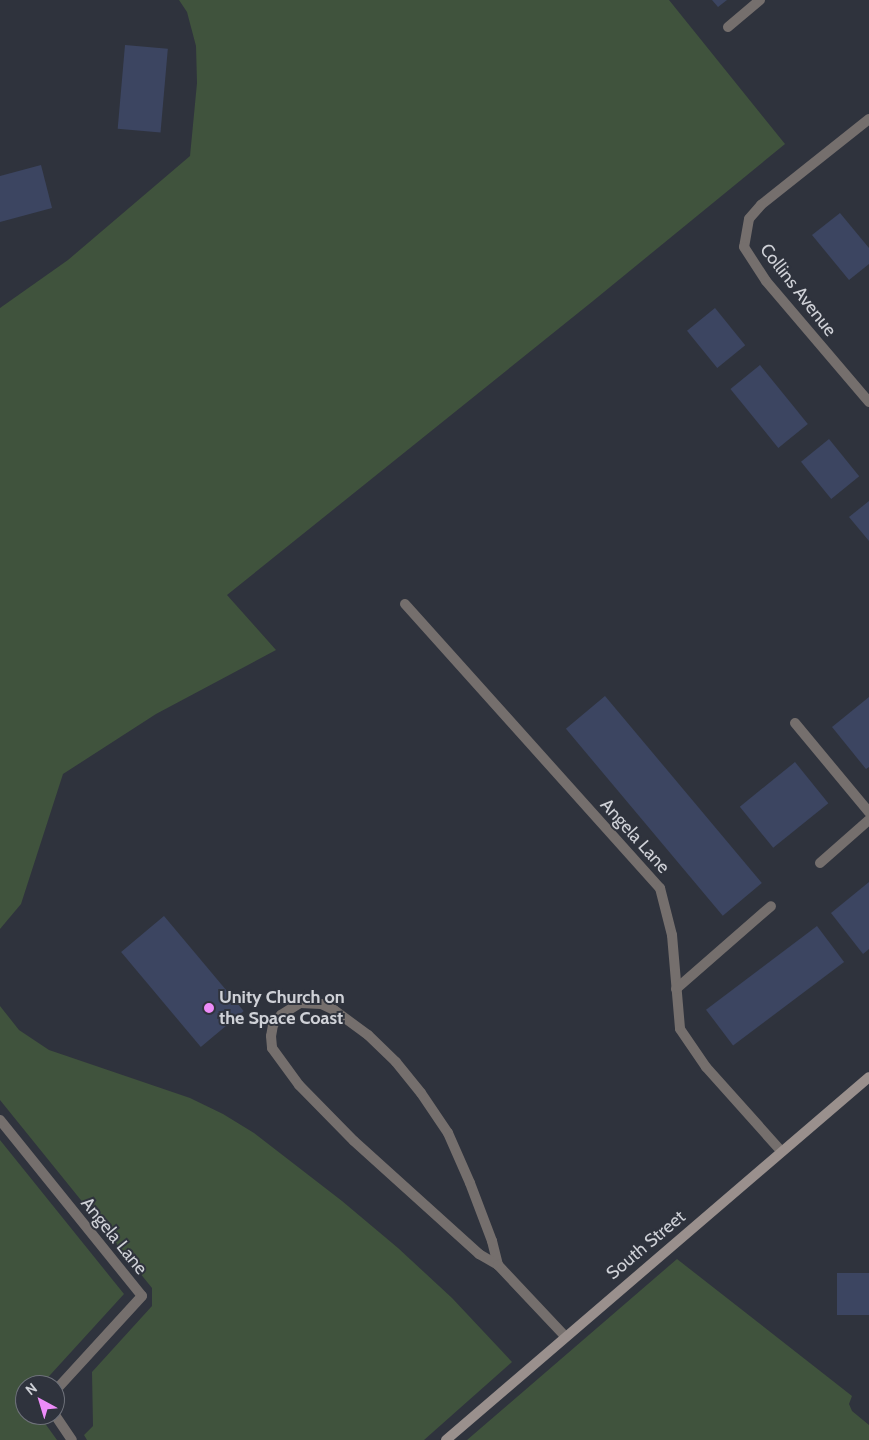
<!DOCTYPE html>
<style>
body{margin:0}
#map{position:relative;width:869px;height:1440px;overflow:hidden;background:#2f333d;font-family:Cabin,sans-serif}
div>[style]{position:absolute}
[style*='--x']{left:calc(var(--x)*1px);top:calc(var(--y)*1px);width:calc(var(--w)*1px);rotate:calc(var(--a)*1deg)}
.green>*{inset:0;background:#40533d}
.building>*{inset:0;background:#3c4561;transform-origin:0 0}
.lane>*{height:10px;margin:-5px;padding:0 5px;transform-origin:5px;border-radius:5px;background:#756f6d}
.street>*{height:10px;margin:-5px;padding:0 5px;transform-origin:5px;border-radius:5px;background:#756f6d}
.secondary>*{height:10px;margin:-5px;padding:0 5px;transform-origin:5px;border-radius:5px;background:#9a908d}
.dots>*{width:14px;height:14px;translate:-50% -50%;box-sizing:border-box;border:2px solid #2f333d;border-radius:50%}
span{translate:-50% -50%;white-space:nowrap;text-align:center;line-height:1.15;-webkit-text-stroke:4px #2f333d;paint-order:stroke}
.street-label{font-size:18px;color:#cfd1d7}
.poi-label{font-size:18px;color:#cfd1d7;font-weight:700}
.left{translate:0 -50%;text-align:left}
.north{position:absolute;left:15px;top:1375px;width:50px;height:50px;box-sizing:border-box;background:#2f333d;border:1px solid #6f727b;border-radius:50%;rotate:321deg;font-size:14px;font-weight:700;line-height:20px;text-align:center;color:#cfd1d7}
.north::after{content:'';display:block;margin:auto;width:18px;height:22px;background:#ed8cf9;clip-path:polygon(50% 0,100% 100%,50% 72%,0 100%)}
</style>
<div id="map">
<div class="green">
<div style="clip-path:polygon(179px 0,669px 0,785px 144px,593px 301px,227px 595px,276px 650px,156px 714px,63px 774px,21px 904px,0 929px,0 308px,68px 260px,190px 156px,197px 83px,196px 46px,187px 12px)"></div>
<div style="clip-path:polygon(0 1006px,19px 1030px,49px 1050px,190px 1098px,223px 1114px,254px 1133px,342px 1201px,398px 1248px,452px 1298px,512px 1362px,424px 1440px,87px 1440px,84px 1435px,93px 1426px,92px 1372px,152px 1306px,152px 1288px,0 1100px)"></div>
<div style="clip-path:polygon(0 1140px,124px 1294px,41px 1385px,25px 1385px,25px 1415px,39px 1415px,57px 1440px,0 1440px)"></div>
<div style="clip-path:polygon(677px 1259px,852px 1396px,849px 1404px,852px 1411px,869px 1425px,869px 1440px,467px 1440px)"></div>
</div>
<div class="building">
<div style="clip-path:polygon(712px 0,727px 0,718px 7px)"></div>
<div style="left:125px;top:45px;width:43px;height:84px;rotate:5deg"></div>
<div style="clip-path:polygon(41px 165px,52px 208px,0 222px,0 176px)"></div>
<div style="clip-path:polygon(840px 213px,869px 248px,869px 264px,849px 280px,812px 235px)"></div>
<div style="left:715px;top:308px;width:48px;height:36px;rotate:51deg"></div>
<div style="left:760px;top:365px;width:76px;height:38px;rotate:51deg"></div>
<div style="left:829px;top:439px;width:48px;height:36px;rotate:51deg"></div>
<div style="clip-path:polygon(869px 501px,869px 541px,849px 517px)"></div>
<div style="left:605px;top:696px;width:244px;height:51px;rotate:50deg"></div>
<div style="clip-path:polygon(869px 697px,869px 767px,866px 769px,832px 727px)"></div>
<div style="left:795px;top:762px;width:53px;height:71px;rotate:51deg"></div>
<div style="clip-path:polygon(869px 882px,869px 949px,863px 954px,831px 913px)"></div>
<div style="left:164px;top:916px;width:124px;height:56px;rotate:50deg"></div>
<div style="left:817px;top:926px;width:45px;height:139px;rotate:53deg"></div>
<div style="left:869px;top:1273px;width:42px;height:32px;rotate:90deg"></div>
</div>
<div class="lane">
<div style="--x:728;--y:27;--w:42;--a:-40.2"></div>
<div style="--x:498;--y:1265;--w:25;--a:-104"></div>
<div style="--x:492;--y:1241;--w:62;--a:-110.8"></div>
<div style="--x:470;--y:1183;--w:55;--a:-113.7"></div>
<div style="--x:448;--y:1133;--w:48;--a:-124"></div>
<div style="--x:421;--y:1093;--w:40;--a:-129"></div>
<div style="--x:396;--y:1062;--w:39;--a:-136"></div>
<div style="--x:368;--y:1035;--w:42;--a:-143.7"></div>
<div style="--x:334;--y:1010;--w:14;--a:-155"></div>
<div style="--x:321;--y:1004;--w:21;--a:-177"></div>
<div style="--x:300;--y:1003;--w:22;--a:148"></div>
<div style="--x:281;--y:1015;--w:13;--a:129"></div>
<div style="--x:273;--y:1025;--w:11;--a:100"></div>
<div style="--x:271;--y:1036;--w:12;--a:85"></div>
<div style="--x:272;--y:1048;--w:46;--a:53.9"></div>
<div style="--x:299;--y:1085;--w:78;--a:45.5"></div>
<div style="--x:354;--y:1141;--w:169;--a:42.1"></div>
<div style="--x:479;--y:1254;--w:22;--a:30"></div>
<div style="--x:498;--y:1265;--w:98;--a:46.7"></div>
</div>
<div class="street">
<div style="--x:869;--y:119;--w:138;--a:141.5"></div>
<div style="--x:761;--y:205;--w:18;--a:131"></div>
<div style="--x:749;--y:219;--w:28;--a:100"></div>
<div style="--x:744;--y:247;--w:40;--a:57.1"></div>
<div style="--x:766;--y:281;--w:159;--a:49.6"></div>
<div style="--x:405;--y:604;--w:382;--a:48.1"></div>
<div style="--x:660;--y:888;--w:49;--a:75.7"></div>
<div style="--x:672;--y:935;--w:94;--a:85.1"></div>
<div style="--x:680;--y:1029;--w:46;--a:55.6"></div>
<div style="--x:706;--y:1067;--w:113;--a:48.2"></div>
<div style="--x:795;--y:723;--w:116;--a:50.3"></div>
<div style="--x:820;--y:863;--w:65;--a:-41.3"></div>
<div style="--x:676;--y:989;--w:126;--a:-41.1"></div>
<div style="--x:0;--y:1120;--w:226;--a:51.1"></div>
<div style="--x:142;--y:1296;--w:129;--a:132.5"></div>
<div style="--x:55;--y:1415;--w:30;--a:56"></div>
</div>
<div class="secondary">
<div style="--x:446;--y:1440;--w:557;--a:-40.63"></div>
</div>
<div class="dots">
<div style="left:209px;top:1008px;background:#ed8cf9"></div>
</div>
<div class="street-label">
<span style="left:798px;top:290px;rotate:52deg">Collins Avenue</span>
<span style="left:635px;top:836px;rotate:48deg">Angela Lane</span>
<span style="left:114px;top:1236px;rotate:51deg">Angela Lane</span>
<span style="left:646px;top:1245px;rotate:-40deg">South Street</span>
</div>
<div class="poi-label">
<span class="left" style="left:219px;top:1008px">Unity Church on<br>the Space Coast</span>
</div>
<div class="north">N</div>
</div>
